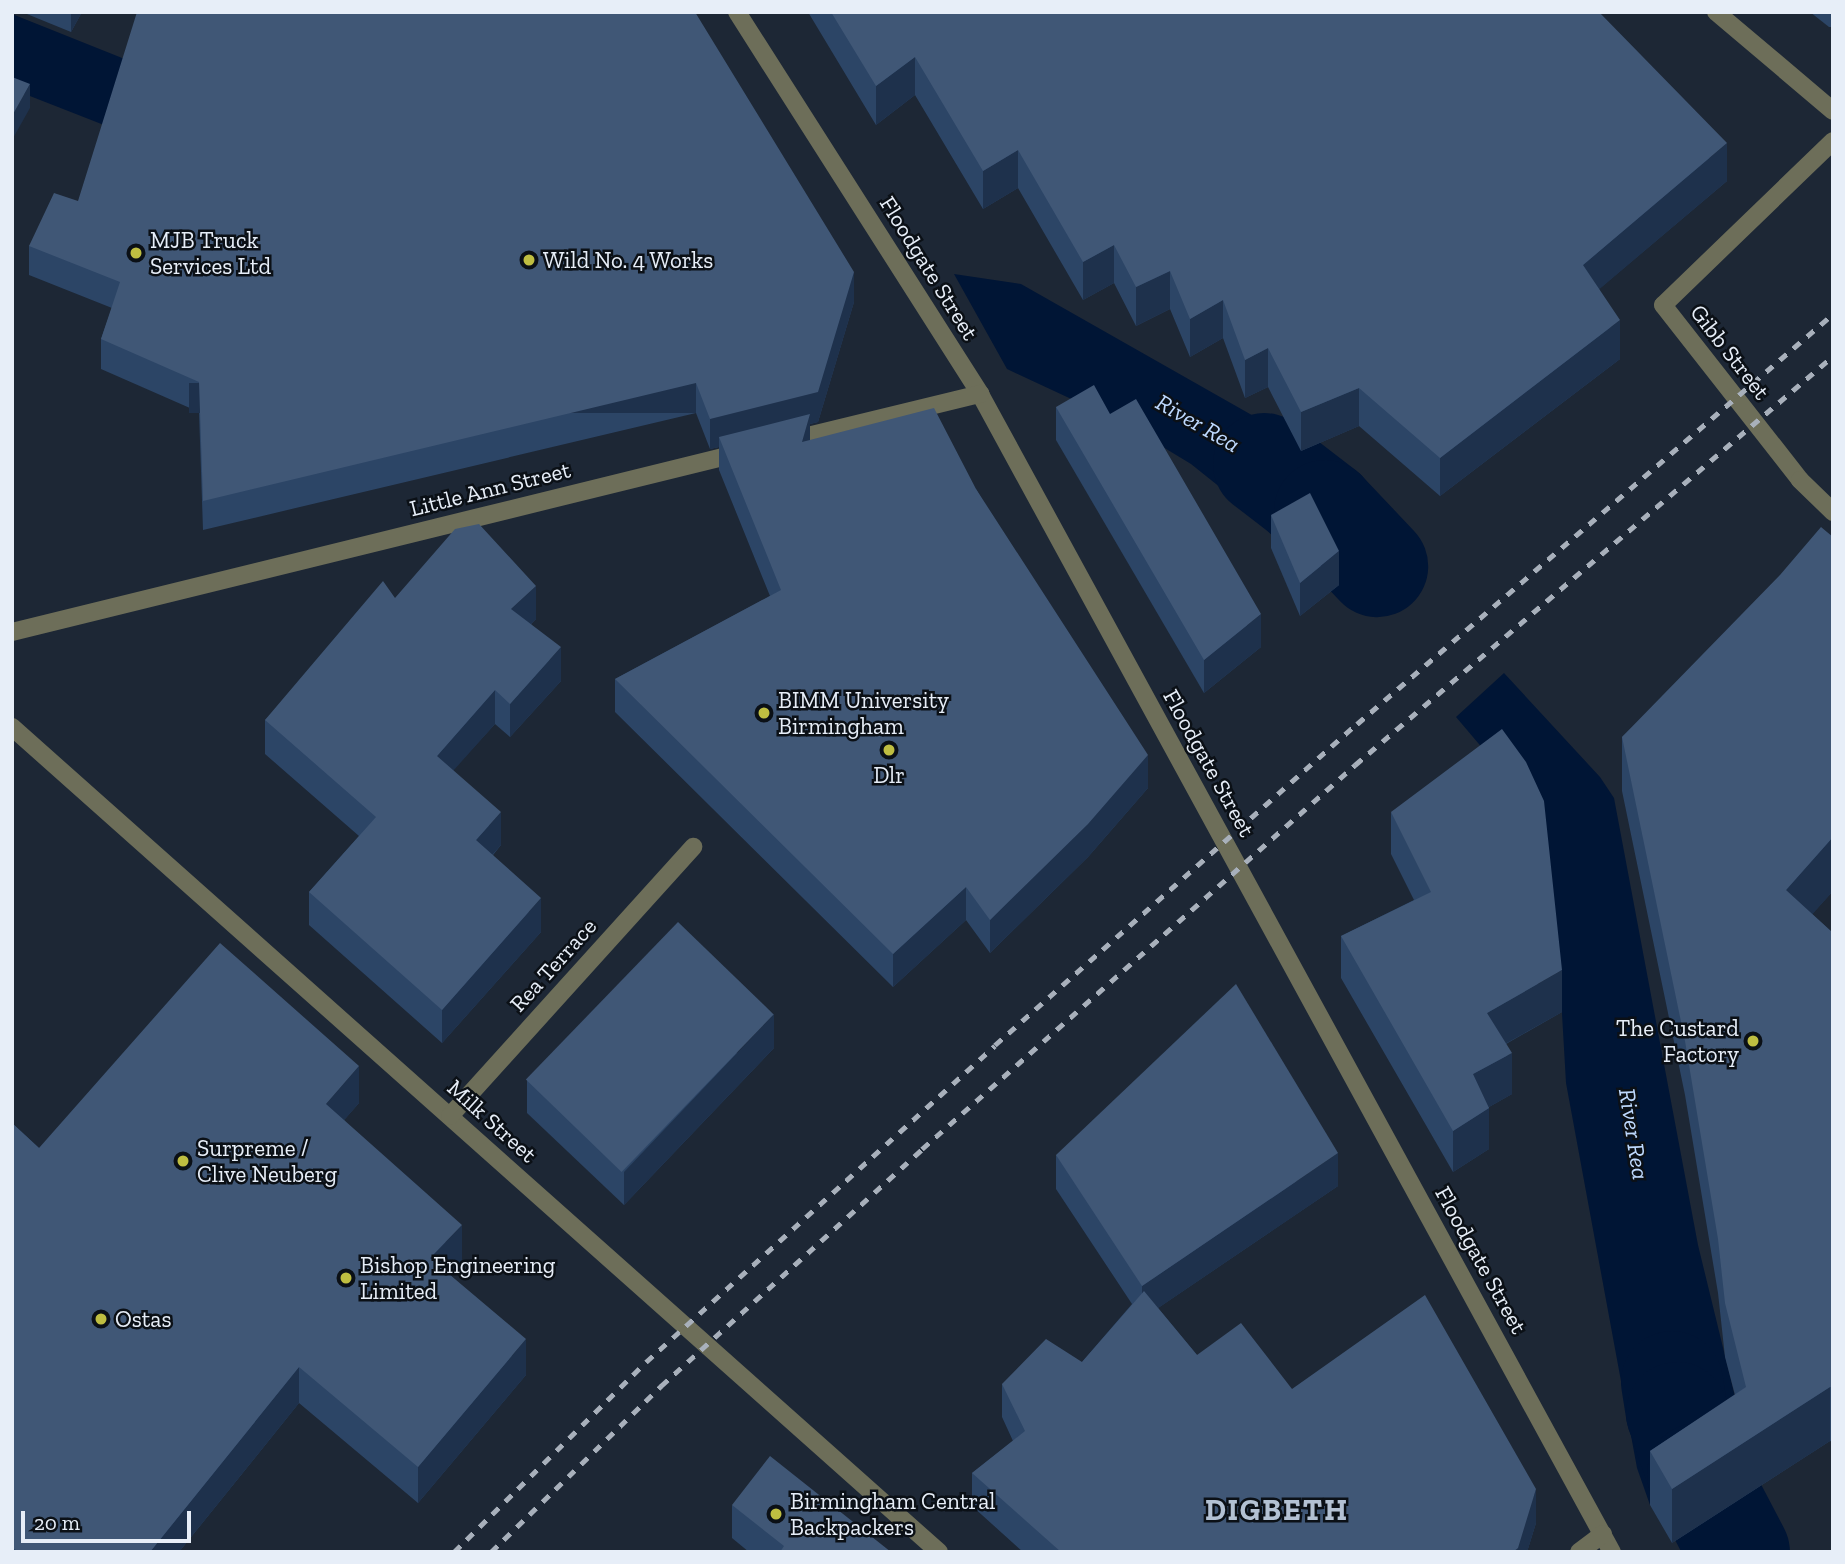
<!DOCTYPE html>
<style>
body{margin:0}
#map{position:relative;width:1845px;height:1564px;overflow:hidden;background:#1d2735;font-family:"Zilla Slab",serif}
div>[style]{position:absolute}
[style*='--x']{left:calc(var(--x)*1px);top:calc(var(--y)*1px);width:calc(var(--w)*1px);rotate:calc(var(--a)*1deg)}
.water>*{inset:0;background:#001535}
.river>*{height:102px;margin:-51px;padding:0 51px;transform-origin:51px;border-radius:51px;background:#001535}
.minor>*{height:18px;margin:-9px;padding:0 9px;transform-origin:9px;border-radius:9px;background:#6d6e59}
.rail>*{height:5px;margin-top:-2.5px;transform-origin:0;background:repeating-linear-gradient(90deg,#a8b0bb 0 9px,transparent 0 18px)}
.wall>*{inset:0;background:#2c4566}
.shaded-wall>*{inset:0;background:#1e314c;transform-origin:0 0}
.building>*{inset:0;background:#405776;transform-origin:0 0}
.dots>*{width:19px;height:19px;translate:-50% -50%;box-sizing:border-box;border:4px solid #0b1016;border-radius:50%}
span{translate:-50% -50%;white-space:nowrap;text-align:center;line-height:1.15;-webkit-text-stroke:5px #0b1016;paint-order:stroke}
.poi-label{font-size:23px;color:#e7eef8}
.left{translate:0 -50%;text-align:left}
.right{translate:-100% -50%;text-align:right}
.street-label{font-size:23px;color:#e7eef8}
.water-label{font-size:24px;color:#bed9fe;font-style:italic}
.district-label{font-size:30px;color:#b3c1d3;font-weight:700;letter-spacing:2px}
.frame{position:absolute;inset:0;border:14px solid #e7eef8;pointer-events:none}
.scale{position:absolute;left:21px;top:1511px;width:170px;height:32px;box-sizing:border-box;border:4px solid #e7eef8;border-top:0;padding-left:9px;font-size:21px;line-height:24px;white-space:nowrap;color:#e7eef8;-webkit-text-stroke:5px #0b1016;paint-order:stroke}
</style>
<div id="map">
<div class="water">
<div style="clip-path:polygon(12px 14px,262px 114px,247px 181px,12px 89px)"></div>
<div style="clip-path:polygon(954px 274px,1021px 284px,1285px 434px,1323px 461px,1349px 487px,1385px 544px,1324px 593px,1286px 549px,1236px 500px,1191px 464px,1125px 424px,1007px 369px)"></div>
<div style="clip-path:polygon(1504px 673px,1600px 777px,1614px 798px,1698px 1245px,1746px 1442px,1650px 1505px,1637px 1468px,1566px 1083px,1559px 962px,1501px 770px,1456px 717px)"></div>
</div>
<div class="river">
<div style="--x:1264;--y:464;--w:77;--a:37.6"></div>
<div style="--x:1325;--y:511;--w:76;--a:46.6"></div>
<div style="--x:1672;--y:1382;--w:31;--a:81"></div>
<div style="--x:1677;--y:1413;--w:65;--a:71"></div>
<div style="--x:1698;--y:1474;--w:88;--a:62.3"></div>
</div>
<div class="minor">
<div style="--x:737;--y:12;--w:453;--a:57.5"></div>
<div style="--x:980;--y:394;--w:1319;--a:61.38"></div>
<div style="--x:1716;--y:12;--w:153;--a:40.2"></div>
<div style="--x:1833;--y:141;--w:236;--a:136"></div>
<div style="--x:1663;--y:305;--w:222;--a:51.9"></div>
<div style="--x:1800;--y:480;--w:46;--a:44.1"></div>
<div style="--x:787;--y:441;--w:199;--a:-13.7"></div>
<div style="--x:12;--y:632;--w:749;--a:-13.83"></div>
<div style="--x:12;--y:727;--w:1241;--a:41.67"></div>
<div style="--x:450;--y:1116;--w:363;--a:-47.9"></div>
<div style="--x:1579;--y:1552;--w:30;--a:-37"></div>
</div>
<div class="rail">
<div style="--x:454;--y:1552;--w:270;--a:-44.7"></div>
<div style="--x:646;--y:1362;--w:471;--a:-42.2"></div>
<div style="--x:995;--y:1045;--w:484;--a:-41.6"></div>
<div style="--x:1357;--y:724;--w:628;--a:-40.74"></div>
<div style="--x:491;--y:1552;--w:238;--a:-44.3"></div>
<div style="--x:661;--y:1386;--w:353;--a:-42.2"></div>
<div style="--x:922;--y:1149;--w:579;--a:-41.57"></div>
<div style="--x:1355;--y:765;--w:629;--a:-40.55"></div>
</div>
<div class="wall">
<div style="clip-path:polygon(22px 12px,82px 12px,71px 32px)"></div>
<div style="clip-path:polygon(808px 12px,1599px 12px,1727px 181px,1599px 289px,1620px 359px,1440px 496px,1359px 426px,1301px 451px,1268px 387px,1245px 398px,1223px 338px,1190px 357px,1170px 309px,1136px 326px,1114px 283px,1083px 300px,1018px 188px,983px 209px,915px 95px,876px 125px)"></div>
<div style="clip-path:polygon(1810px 12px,1833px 12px,1833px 27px,1829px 27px)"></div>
<div style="clip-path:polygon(78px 201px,854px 302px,818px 422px,810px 424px,810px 440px,976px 489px,1148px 788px,1088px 857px,990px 953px,966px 920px,893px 987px,615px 712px,615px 679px,770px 596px,719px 470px,719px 447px,710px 449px,696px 413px,203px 530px,199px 412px,101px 369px,101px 339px,112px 308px,29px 275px,29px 246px)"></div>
<div style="clip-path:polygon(1056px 407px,1110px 414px,1261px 647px,1204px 693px,1056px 440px)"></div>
<div style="clip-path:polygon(1271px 515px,1339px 585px,1300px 616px,1271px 548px)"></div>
<div style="clip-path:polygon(1833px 537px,1833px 891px,1812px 914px,1833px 933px,1833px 1442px,1830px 1441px,1672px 1543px,1650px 1505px,1650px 1451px,1735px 1395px,1725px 1357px,1718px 1293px,1685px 1095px,1622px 791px,1622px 737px)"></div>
<div style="clip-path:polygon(395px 598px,536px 619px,531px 624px,561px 681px,510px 737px,495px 724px,453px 770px,501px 845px,493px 855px,541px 932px,442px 1043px,309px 925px,309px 892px,359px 836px,265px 754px,265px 720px)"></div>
<div style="clip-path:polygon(1391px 812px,1562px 1012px,1506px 1044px,1512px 1094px,1489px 1107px,1489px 1149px,1453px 1172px,1341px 978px,1341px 936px,1414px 900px,1391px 854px)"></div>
<div style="clip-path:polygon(774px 1048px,624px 1205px,527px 1113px,527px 1080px)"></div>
<div style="clip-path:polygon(359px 1103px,344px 1120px,462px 1262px,450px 1274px,526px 1375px,418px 1503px,299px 1403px,179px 1552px,12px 1552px,12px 1123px,39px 1148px)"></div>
<div style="clip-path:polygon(1056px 1155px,1338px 1186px,1158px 1308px,1197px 1355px,1292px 1389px,1536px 1523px,1527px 1552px,1023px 1552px,972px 1506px,972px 1473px,1013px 1441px,1002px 1417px,1002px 1384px,1082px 1362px,1132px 1304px,1056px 1189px)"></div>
<div style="clip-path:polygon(732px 1505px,891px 1552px,749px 1552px,732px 1538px)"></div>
</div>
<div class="shaded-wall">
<div style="clip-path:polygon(71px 12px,82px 12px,71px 32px)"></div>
<div style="clip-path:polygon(915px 57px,915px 95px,876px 125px,876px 86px)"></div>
<div style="clip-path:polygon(30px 84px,30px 108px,12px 140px,12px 116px)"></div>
<div style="clip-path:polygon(1727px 143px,1727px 181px,1583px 303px,1583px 265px)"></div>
<div style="clip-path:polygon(1018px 150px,1018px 188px,983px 209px,983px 171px)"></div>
<div style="clip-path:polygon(1114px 245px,1114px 283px,1083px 300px,1083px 262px)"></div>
<div style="clip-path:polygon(1170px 271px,1170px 309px,1136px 326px,1136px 287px)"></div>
<div style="clip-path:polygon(854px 272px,854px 302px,818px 422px,810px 424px,810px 447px,719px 437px,719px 447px,710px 449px,710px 419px)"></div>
<div style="clip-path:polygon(1223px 300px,1223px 338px,1190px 357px,1190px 319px)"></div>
<div style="clip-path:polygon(1620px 320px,1620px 359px,1440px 496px,1440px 458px)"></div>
<div style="clip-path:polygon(1268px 348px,1268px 387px,1245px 398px,1245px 360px)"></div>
<div style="left:696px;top:383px;width:30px;height:507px;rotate:90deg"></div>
<div style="clip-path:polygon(1359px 388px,1359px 426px,1301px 451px,1301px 412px)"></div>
<div style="clip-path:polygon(1339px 551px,1339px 585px,1300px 616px,1300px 583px)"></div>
<div style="clip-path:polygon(536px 586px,536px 619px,511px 642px,511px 609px)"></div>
<div style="clip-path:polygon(1261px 614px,1261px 647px,1204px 693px,1204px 660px)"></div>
<div style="clip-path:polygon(561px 647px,561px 681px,510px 737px,510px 704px)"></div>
<div style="clip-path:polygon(495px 690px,495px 724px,437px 789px,437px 756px)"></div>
<div style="clip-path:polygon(1148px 755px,1148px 788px,1088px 857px,990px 953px,990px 920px)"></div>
<div style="clip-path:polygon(501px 812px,501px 845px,476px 873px,476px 840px)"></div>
<div style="clip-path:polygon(1833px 837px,1833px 891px,1786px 944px,1786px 890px)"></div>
<div style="clip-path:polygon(966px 887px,966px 920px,893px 987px,893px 954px)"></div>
<div style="clip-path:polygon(541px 898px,541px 932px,442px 1043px,442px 1010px)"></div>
<div style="clip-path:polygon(1562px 970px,1562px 1012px,1487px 1054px,1487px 1013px)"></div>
<div style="clip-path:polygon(774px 1014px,774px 1048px,624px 1205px,624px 1172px)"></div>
<div style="clip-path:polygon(1512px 1053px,1512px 1094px,1473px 1116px,1473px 1074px)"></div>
<div style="clip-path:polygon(359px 1066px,359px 1103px,326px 1141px,326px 1104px)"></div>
<div style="clip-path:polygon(1489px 1108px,1489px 1149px,1453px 1172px,1453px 1131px)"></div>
<div style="clip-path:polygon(1338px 1153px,1338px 1186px,1142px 1319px,1142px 1286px)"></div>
<div style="clip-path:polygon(462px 1225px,462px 1262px,430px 1294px,430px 1258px)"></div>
<div style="clip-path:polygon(526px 1339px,526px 1375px,418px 1503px,418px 1467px)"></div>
<div style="clip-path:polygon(299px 1367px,299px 1403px,179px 1552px,150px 1552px)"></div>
<div style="clip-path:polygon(1830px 1387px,1830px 1441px,1672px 1543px,1672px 1489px)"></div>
<div style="clip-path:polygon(1536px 1489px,1536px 1523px,1527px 1552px,1513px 1552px)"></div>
</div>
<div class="building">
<div style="clip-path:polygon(137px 12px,695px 12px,854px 272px,818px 392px,710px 419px,696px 383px,203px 501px,199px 382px,101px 339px,120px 282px,29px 246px,54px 193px,78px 201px)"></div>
<div style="clip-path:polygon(831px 12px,1599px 12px,1727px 143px,1583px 265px,1620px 320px,1440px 458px,1359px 388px,1301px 412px,1268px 348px,1245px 360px,1223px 300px,1190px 319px,1170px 271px,1136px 287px,1114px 245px,1083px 262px,1018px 150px,983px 171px,915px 57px,876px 86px)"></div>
<div style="clip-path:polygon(12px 77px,30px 84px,12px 116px)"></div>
<div style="clip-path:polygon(1094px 385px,1110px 414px,1136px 399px,1261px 614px,1204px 660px,1056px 407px)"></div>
<div style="clip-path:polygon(934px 408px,976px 489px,1148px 755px,1088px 824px,990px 920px,966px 887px,893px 954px,615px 679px,781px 590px,719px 437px,810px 414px,802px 442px)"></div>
<div style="clip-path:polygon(1310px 493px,1339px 551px,1300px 583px,1271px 515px)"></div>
<div style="clip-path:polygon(479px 524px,536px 586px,511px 609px,561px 647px,510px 704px,495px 690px,437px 756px,501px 812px,476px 840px,541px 898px,442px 1010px,309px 892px,376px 817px,265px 720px,383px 581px,395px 598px,455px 529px)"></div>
<div style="clip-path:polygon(1821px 527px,1833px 537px,1833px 837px,1786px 890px,1833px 933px,1833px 1387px,1830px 1387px,1672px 1489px,1650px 1451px,1746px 1387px,1725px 1303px,1718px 1239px,1685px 1041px,1622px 737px,1780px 575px)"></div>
<div style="clip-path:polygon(1502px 729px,1526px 762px,1544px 801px,1562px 970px,1487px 1013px,1512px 1053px,1473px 1074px,1489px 1108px,1453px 1131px,1341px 936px,1431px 892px,1391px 812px)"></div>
<div style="left:678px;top:922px;width:133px;height:219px;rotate:44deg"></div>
<div style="clip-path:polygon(220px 943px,359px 1066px,326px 1104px,462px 1225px,430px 1258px,526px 1339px,418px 1467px,299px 1367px,150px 1552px,18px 1552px,12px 1547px,12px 1123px,39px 1148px)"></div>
<div style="clip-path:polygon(1236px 984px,1338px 1153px,1142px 1286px,1056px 1155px)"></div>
<div style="clip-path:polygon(1144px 1291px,1197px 1355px,1241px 1323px,1292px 1389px,1425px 1295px,1536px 1489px,1518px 1548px,1513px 1552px,1061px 1552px,972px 1473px,1025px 1431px,1002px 1384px,1046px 1339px,1082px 1362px)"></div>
<div style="clip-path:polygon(770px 1456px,891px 1552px,780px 1552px,784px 1546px,732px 1505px)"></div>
</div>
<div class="dots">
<div style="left:136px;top:253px;background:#bfbe41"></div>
<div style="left:529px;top:260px;background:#bfbe41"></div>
<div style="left:764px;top:713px;background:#bfbe41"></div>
<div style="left:889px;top:750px;background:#bfbe41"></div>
<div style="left:1753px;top:1041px;background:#bfbe41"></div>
<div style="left:183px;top:1161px;background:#bfbe41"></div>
<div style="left:346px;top:1278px;background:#bfbe41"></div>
<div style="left:101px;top:1319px;background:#bfbe41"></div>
<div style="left:776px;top:1514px;background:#bfbe41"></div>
</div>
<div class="poi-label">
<span class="left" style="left:150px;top:253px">MJB Truck<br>Services Ltd</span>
<span class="left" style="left:543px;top:260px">Wild No. 4 Works</span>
<span class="left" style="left:778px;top:713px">BIMM University<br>Birmingham</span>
<span style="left:889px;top:775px">Dlr</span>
<span class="right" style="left:1739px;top:1041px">The Custard<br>Factory</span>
<span class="left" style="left:197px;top:1161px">Surpreme /<br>Clive Neuberg</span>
<span class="left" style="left:360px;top:1278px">Bishop Engineering<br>Limited</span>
<span class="left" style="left:115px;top:1319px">Ostas</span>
<span class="left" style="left:790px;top:1514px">Birmingham Central<br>Backpackers</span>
</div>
<div class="street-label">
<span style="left:929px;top:268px;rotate:58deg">Floodgate Street</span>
<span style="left:1730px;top:352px;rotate:52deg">Gibb Street</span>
<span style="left:490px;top:489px;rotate:-14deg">Little Ann Street</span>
<span style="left:1209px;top:763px;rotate:61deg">Floodgate Street</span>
<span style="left:553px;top:965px;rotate:-48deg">Rea Terrace</span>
<span style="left:492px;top:1121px;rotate:42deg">Milk Street</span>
<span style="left:1481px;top:1260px;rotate:61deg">Floodgate Street</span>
</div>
<div class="water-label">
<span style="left:1198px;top:423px;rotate:30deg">River Rea</span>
<span style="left:1634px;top:1134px;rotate:81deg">River Rea</span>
</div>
<div class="district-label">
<span style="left:1277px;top:1510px">DIGBETH</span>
</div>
<div class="frame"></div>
<div class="scale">20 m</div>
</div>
